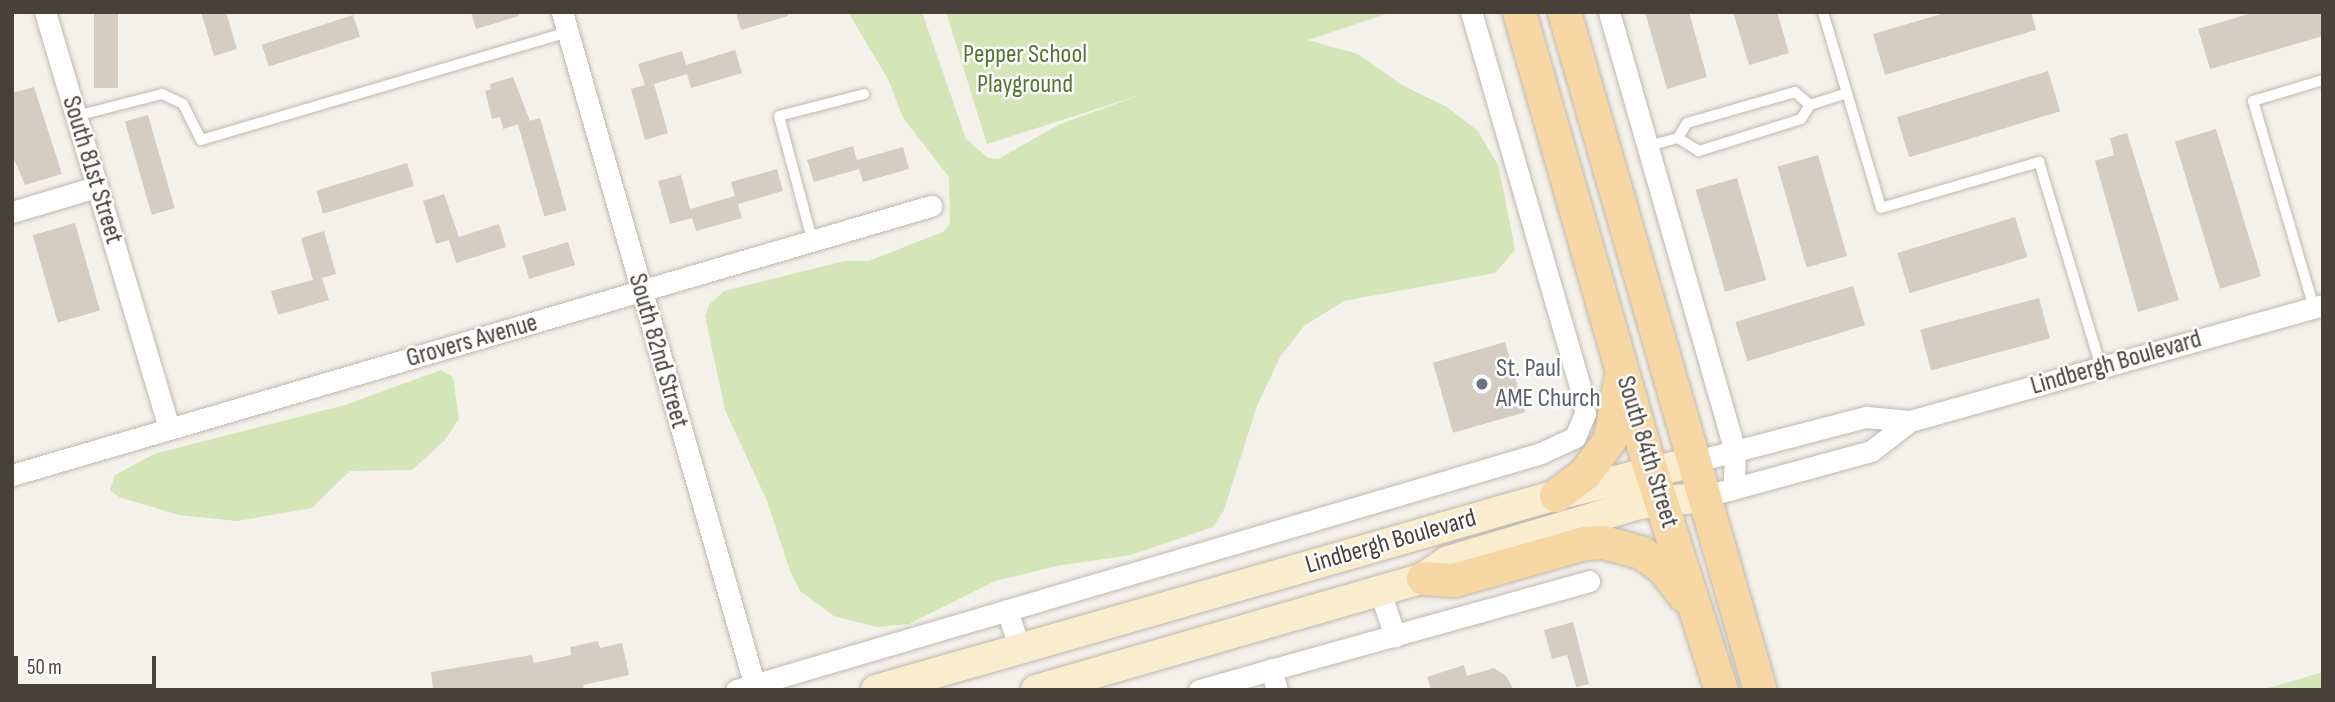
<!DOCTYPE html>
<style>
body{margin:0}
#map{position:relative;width:2335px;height:702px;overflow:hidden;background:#f4f1eb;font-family:"Sofia Sans Condensed",sans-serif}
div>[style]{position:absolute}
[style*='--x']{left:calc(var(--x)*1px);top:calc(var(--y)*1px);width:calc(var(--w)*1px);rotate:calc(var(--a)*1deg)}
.green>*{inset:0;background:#d4e5b8}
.building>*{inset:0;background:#d5ccc2;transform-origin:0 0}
.roads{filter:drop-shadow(0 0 2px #bfb8ae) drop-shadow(0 0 2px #bfb8ae)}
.lane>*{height:10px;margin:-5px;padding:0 5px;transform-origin:5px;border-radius:5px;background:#fff}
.street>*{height:21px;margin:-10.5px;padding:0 10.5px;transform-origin:10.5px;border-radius:10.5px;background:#fff}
.secondary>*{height:30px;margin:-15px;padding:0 15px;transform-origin:15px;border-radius:15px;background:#faeccf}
.primary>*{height:33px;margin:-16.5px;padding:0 16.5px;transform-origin:16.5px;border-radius:16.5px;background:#f6d7a3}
.dots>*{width:19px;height:19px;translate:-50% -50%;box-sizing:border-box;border:4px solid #fff;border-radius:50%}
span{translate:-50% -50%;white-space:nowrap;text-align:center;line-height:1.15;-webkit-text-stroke:5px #fff;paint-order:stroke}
.park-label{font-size:26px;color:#517631}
.street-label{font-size:26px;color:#48413a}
.worship-label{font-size:26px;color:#5b616d}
.left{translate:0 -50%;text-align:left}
.frame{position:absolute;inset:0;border:14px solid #48413a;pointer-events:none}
.scale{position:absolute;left:14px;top:656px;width:142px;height:32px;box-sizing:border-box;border:4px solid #48413a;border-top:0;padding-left:9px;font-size:21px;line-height:24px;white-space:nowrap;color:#48413a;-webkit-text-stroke:5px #fff;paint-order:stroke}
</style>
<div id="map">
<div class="green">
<div style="clip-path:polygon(848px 12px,922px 12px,966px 139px,988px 158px,998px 159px,1060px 124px,1143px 94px,987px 144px,946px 12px,1392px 12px,1308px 40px,1358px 54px,1402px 85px,1447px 107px,1478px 131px,1499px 167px,1515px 250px,1495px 273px,1344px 301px,1304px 326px,1280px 357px,1257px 406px,1224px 510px,1213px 527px,1131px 555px,1057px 566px,995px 581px,909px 624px,877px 627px,834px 616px,800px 591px,790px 571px,767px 501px,725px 410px,705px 316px,709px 305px,724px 291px,845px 261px,868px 261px,943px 232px,950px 224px,949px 177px,903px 118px,889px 81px)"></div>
<div style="clip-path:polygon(441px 370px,453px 377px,459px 419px,444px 441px,412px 470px,350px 471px,312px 508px,237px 521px,179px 515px,119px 497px,110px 490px,115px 475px,154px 454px,345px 405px)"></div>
<div style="clip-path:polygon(2323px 672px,2323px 690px,2261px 690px)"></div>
</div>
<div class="building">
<div style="left:94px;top:12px;width:24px;height:76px"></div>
<div style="clip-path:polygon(201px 12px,226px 12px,237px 49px,214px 56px)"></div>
<div style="clip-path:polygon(471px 12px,518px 12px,519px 16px,476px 29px)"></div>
<div style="clip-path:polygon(736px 12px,787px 12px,788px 16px,741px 30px)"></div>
<div style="clip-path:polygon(1645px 12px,1689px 12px,1707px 77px,1667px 89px)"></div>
<div style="clip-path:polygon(1733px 12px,1777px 12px,1789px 53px,1749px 65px)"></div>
<div style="clip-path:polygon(1948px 12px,2031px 12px,2036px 30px,1885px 75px,1873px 34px)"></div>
<div style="clip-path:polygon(2255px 12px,2323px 12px,2323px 36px,2210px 69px,2198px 29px)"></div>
<div style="left:353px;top:15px;width:23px;height:96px;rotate:72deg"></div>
<div style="clip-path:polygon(735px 50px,742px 73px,691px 88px,687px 74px,654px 84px,668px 133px,645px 140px,631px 89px,645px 85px,638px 64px,682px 51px,686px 65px)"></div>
<div style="left:2048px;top:71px;width:42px;height:158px;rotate:73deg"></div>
<div style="clip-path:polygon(513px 77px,530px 121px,503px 129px,500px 117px,492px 119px,485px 91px,491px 89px,490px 84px)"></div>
<div style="clip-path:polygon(34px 87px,62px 174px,25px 185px,12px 154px,12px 93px)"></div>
<div style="left:148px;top:115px;width:97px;height:24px;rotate:74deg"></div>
<div style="left:540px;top:118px;width:96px;height:23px;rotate:74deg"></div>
<div style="left:2216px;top:129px;width:154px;height:43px;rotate:73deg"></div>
<div style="clip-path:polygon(2127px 133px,2179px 300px,2138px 312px,2095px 161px,2114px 155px,2110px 138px)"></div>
<div style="clip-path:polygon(853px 146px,857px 160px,903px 147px,909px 169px,863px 182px,859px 169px,814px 182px,807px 160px)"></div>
<div style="left:1818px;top:155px;width:105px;height:42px;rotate:74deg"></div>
<div style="left:407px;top:163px;width:24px;height:95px;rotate:73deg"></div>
<div style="clip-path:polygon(777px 169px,783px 191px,738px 204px,742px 218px,696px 231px,692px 218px,670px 224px,658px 181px,681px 175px,690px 209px,735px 196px,731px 182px)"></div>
<div style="left:1737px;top:178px;width:106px;height:43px;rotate:74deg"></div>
<div style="clip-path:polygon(444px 194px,459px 237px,499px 224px,506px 247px,456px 263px,449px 240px,436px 244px,423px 201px)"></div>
<div style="left:2015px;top:217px;width:42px;height:123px;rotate:73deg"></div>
<div style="left:75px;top:223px;width:91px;height:44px;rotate:74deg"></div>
<div style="clip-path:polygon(324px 231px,336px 274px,322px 278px,329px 300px,278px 315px,271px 291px,313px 280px,301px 238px)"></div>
<div style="left:568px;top:242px;width:24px;height:48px;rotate:73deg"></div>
<div style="left:1853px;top:286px;width:41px;height:123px;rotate:73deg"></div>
<div style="left:2039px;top:298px;width:42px;height:123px;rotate:75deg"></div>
<div style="left:1505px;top:342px;width:73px;height:75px;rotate:74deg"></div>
<div style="clip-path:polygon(1573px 622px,1589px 684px,1576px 687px,1567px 655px,1552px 659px,1544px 630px)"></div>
<div style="clip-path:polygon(598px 641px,600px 648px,622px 643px,629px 675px,583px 685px,584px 690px,433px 690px,431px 672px,532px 655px,534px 663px,571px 655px,570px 647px)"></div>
<div style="clip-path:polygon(1464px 665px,1467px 676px,1494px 668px,1506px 676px,1514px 690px,1431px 690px,1427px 677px)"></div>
</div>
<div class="roads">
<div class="lane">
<div style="--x:1823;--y:12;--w:204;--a:73.5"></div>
<div style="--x:1881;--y:208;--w:165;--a:-16.2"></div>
<div style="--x:2039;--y:162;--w:214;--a:73.2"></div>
<div style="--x:76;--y:116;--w:89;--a:-14.3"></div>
<div style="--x:162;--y:94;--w:23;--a:25"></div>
<div style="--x:183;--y:104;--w:40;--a:63.4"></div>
<div style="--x:201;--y:140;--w:383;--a:-16.4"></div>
<div style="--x:1678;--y:138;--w:25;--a:32"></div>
<div style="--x:1699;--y:151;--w:107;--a:-17.4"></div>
<div style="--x:1801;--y:119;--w:17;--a:-57"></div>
<div style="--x:1810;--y:105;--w:38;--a:-18"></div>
<div style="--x:1648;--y:146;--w:31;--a:-15"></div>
<div style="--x:1678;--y:138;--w:17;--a:-59"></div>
<div style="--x:1687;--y:123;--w:112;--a:-16"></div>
<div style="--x:1795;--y:92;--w:20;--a:41"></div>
<div style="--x:813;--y:243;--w:131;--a:-105"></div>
<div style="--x:779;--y:116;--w:88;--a:-14.5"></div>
<div style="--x:2314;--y:308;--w:216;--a:-106.4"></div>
<div style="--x:2253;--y:101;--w:73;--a:-16.7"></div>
</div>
<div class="street">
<div style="--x:45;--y:12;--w:434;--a:73.4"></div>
<div style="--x:562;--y:12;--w:705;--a:74.03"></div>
<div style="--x:1609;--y:12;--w:458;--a:74"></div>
<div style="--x:1735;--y:452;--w:37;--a:92"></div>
<div style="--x:12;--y:212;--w:88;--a:-16.6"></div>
<div style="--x:1693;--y:462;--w:179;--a:-14.6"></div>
<div style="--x:1866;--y:417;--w:44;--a:5.2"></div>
<div style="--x:1910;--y:421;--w:429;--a:-15.7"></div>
<div style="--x:12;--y:475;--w:958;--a:-16.32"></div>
<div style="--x:1721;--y:492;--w:156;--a:-15.3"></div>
<div style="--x:1871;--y:451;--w:49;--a:-37.6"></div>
<div style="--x:1379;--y:589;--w:50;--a:71.2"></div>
<div style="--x:1007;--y:610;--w:40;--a:72"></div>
<div style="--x:1271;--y:669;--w:22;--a:74"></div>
<div style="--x:736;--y:690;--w:839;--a:-16.4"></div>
<div style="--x:1541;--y:453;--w:38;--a:-25"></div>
<div style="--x:1575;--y:437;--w:25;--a:-67"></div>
<div style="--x:1585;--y:414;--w:17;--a:-97"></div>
<div style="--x:1583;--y:397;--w:401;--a:-106.2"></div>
<div style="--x:1199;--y:690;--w:405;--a:-15.6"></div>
</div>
<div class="secondary">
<div style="--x:876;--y:690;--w:707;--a:-16"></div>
<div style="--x:1556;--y:495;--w:141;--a:-13.5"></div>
<div style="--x:1036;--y:690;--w:403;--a:-16.1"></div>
<div style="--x:1423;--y:578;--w:30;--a:-34"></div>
<div style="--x:1448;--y:561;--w:199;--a:-16.6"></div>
<div style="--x:1639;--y:504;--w:66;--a:-6.1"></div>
</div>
<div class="primary">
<div style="--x:1519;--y:12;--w:478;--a:74"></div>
<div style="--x:1651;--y:471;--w:230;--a:72.3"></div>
<div style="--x:1564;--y:12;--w:706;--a:73.88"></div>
<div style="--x:1556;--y:495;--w:36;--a:-37"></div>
<div style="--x:1585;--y:473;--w:42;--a:-53.7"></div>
<div style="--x:1610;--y:439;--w:60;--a:-80.4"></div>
<div style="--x:1423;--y:578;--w:31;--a:4"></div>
<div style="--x:1454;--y:580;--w:136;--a:-15.8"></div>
<div style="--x:1585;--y:543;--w:18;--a:-3"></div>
<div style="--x:1603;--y:542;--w:39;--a:15"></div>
<div style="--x:1641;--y:552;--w:26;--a:36"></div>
<div style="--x:1662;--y:567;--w:37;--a:52"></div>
</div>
</div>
<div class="dots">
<div style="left:1482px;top:384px;background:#6b7280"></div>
</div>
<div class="park-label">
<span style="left:1025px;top:70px">Pepper School<br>Playground</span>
</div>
<div class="street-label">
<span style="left:92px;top:170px;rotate:73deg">South 81st Street</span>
<span style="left:472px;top:341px;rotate:-16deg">Grovers Avenue</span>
<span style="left:658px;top:351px;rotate:74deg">South 82nd Street</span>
<span style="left:2116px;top:363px;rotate:-16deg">Lindbergh Boulevard</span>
<span style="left:1647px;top:452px;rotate:73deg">South 84th Street</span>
<span style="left:1391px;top:542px;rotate:-16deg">Lindbergh Boulevard</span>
</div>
<div class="worship-label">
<span class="left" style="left:1496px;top:384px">St. Paul<br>AME Church</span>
</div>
<div class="frame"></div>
<div class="scale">50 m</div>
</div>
